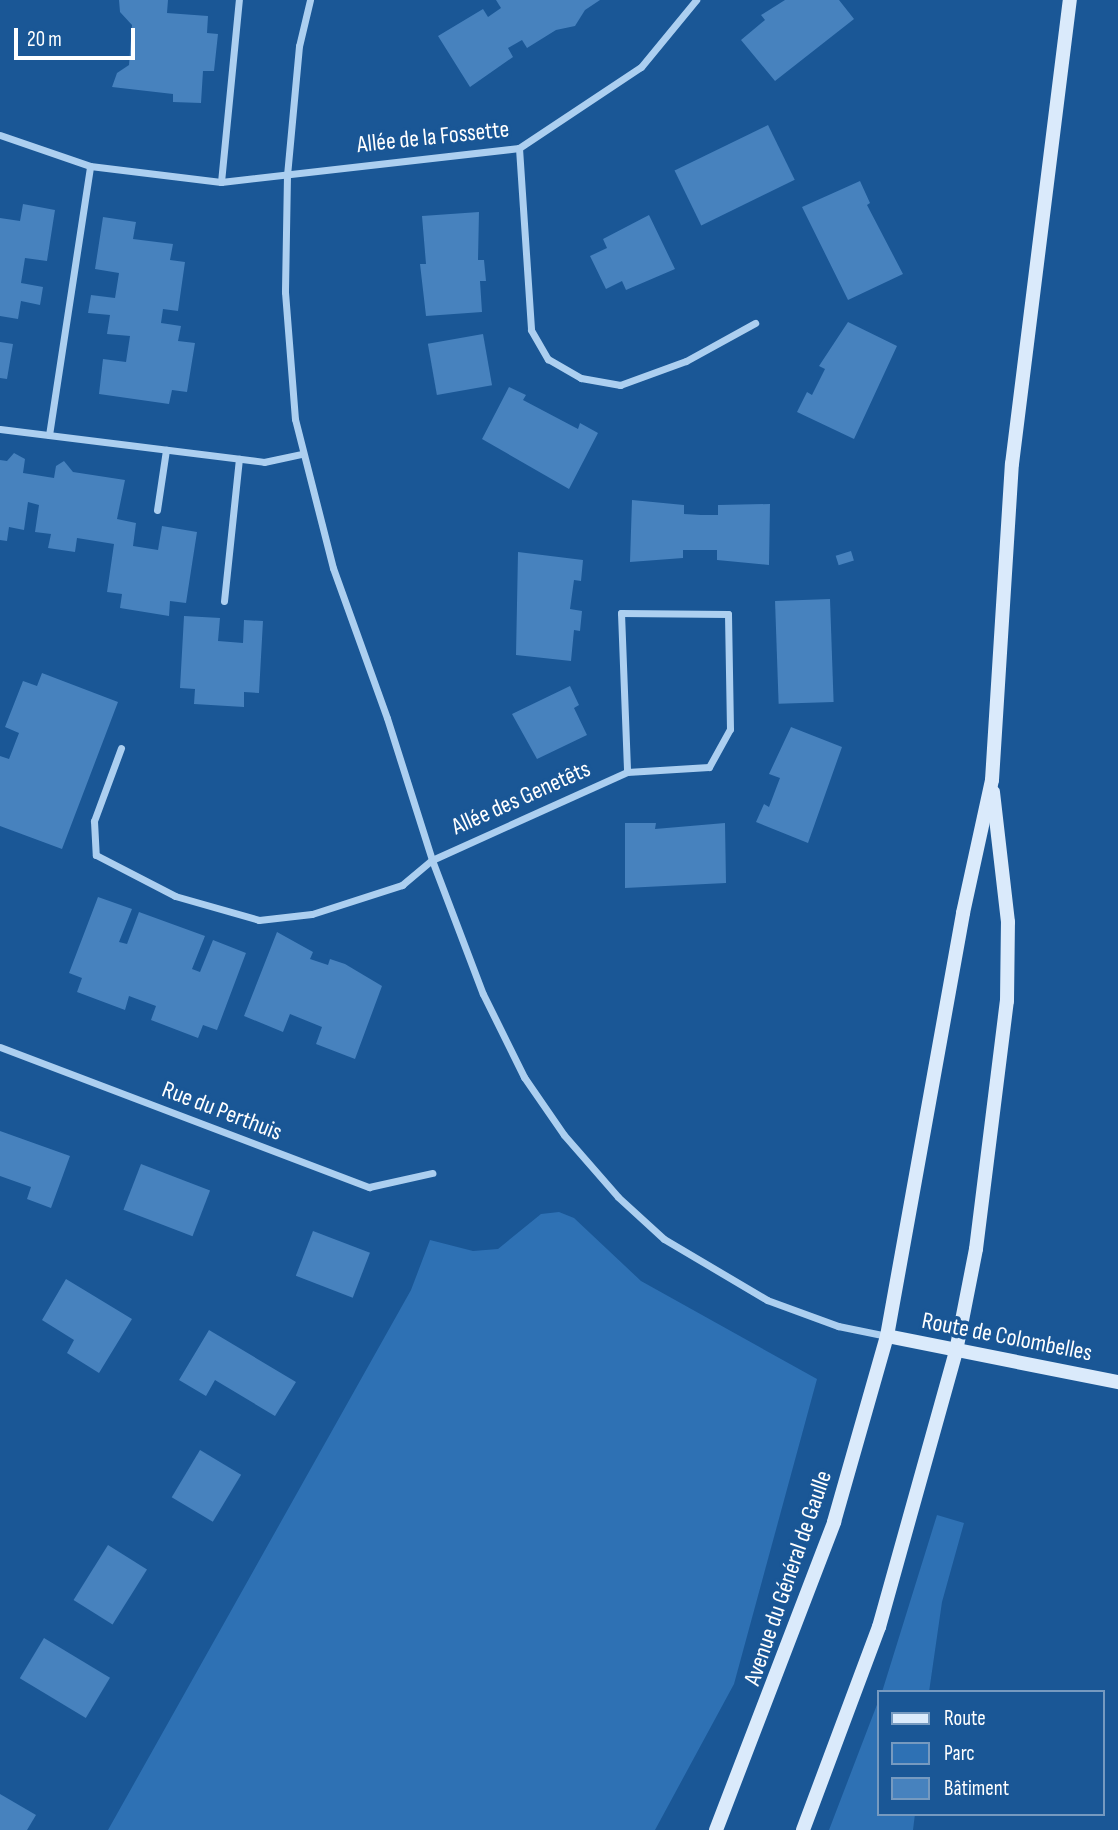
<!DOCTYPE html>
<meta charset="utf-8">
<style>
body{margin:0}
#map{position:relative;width:1118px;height:1830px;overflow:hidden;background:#1a5796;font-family:"Sofia Sans Condensed",sans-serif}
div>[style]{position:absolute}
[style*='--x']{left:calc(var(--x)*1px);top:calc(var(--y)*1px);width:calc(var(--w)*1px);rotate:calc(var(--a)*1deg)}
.green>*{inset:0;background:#2e71b4}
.building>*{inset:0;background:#4782be;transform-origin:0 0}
.minor>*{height:7px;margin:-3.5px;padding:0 3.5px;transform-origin:3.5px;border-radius:3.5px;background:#accff0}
.secondary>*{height:14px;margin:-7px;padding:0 7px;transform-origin:7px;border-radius:7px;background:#daeafb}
span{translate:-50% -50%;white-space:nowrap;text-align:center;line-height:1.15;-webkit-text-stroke:7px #1a5796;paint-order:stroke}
.street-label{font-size:24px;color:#fff}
.legend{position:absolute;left:877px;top:1690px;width:228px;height:126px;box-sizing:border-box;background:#1a5796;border:2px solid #769ac0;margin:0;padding:9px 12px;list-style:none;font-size:21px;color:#fff}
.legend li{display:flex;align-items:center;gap:14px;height:35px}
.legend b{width:35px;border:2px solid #769ac0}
.scale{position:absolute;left:14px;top:28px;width:121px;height:32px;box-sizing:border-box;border:4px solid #fff;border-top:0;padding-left:9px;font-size:21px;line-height:24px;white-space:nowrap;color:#fff;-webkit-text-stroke:5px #1a5796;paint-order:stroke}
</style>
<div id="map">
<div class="green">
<div style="clip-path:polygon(559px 1212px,574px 1218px,641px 1281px,817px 1379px,734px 1684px,655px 1830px,108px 1830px,411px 1290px,430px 1240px,473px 1251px,498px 1249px,541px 1214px)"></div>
<div style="clip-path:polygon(937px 1515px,964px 1523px,942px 1602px,929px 1692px,882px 1692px)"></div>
<div style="clip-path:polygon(878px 1702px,878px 1814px,915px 1814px,913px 1830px,829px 1830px)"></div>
</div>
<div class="building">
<div style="clip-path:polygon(119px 0,168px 0,167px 13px,208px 16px,207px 33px,218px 34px,214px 71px,203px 71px,201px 103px,173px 102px,173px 94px,112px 87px,117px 73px,129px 65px,132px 25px,120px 12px)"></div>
<div style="clip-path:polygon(496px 0,600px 0,585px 10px,575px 26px,556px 30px,527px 48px,522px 40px,508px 48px,513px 57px,470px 87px,438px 36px,483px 9px,488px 17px,501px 8px)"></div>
<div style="clip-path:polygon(785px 0,839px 0,854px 19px,775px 81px,741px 40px,765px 20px,761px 15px)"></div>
<div style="left:768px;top:125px;width:61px;height:104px;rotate:64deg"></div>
<div style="clip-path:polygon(860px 181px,870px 203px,867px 205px,903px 274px,848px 300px,802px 207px)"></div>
<div style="clip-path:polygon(23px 204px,55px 210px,47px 261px,25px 258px,21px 283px,43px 287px,40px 305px,21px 301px,18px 319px,0 316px,0 218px,20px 221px)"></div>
<div style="clip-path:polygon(479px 212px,478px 260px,484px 260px,486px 281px,480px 281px,482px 312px,426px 316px,420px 264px,426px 264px,422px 216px)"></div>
<div style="clip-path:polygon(649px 215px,675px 269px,626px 290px,622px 281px,606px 289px,590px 256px,607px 248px,603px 239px)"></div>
<div style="clip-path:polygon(103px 217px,136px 222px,133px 239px,173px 244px,170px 260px,185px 262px,178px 311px,163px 309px,161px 323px,181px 326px,178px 341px,195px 343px,187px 392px,172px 390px,169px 404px,99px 394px,103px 359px,126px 362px,130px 336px,107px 334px,110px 315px,88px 313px,91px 295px,115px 298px,119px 273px,95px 269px)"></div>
<div style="clip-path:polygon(848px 322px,897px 346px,854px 439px,797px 412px,807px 392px,812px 395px,825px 369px,819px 366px)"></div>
<div style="left:483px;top:334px;width:52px;height:56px;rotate:80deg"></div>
<div style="clip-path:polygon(0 342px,13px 344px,7px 379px,0 378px)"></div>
<div style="clip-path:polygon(509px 387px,526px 395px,523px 400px,578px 429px,580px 423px,598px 433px,569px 489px,482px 439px)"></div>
<div style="clip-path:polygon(14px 453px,25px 459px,23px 473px,54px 478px,56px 466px,64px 461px,73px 472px,125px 480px,117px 519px,136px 523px,133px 546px,158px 550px,162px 526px,197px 532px,186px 603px,170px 601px,169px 616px,120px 608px,122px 594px,107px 592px,114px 544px,77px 538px,75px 552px,48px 548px,51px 534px,35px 532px,39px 505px,28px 502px,24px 530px,9px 527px,7px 541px,0 540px,0 460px,7px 461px)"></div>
<div style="clip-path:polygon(632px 500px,684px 505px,684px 514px,701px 515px,718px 515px,718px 505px,770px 504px,769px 565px,717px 560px,717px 550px,683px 550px,683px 558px,630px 562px)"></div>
<div style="left:851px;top:551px;width:10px;height:16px;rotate:73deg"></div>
<div style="clip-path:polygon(518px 552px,583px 560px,581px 581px,574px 580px,570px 609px,582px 611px,580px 631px,574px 630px,571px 661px,516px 655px)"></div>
<div style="left:830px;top:599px;width:103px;height:55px;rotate:88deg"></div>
<div style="clip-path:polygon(184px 616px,220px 618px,218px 641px,243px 643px,244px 620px,263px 621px,259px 693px,244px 692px,244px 707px,194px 704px,195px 689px,180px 688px)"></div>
<div style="clip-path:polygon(42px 673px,118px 702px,62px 849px,0 826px,0 756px,9px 759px,19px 733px,5px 727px,23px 681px,37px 686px)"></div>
<div style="clip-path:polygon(570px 686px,579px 705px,574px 708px,587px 735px,537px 759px,512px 714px)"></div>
<div style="clip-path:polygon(791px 727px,842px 747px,808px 843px,756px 822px,764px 804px,769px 807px,780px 778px,769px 774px)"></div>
<div style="clip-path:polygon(625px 823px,656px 823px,655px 829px,725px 823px,726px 883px,625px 888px)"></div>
<div style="clip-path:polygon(98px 897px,132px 909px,119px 942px,127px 944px,139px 912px,205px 936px,192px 969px,200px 972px,213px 940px,246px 953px,217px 1030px,203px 1025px,198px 1038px,151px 1020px,156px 1006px,129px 996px,125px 1010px,77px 992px,82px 978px,69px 973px)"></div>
<div style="clip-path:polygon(277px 932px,313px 952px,310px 959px,328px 965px,330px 959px,345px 964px,382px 986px,355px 1059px,316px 1044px,322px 1027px,290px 1014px,283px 1032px,244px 1016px)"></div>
<div style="clip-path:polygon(0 1131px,70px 1156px,51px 1208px,27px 1199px,31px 1187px,0 1176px)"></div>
<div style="left:141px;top:1164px;width:74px;height:49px;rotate:21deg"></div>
<div style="left:313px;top:1231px;width:61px;height:48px;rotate:21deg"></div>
<div style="clip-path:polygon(66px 1279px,132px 1319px,99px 1373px,67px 1353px,74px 1340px,42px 1320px)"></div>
<div style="clip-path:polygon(209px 1330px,296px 1382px,275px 1416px,215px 1380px,206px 1396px,179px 1380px)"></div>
<div style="left:200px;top:1450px;width:48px;height:55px;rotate:31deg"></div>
<div style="left:108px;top:1545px;width:46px;height:65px;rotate:32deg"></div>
<div style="left:44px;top:1638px;width:77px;height:47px;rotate:31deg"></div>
<div style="clip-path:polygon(0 1794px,36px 1815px,27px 1830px,0 1830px)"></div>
</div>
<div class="minor">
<div style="--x:310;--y:0;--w:47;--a:103.4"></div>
<div style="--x:299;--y:46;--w:130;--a:95.3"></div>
<div style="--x:287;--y:175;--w:117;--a:91"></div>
<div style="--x:285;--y:292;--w:127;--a:85.5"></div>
<div style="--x:295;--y:419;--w:154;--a:75.7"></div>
<div style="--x:333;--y:568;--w:159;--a:70.2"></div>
<div style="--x:387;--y:718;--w:149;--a:72.4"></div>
<div style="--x:432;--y:860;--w:143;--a:69.2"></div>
<div style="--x:483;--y:994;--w:93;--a:63.7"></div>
<div style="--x:524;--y:1077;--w:70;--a:55.4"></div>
<div style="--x:564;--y:1135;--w:82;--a:48.9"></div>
<div style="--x:618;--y:1197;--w:62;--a:42.4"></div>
<div style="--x:664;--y:1239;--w:120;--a:30.6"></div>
<div style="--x:767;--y:1300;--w:76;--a:20.1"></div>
<div style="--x:838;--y:1326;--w:50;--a:11.5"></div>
<div style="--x:0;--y:135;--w:95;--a:19"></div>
<div style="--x:90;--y:166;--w:132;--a:7"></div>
<div style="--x:221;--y:182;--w:300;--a:-6.5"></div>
<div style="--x:519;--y:148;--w:146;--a:-33.6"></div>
<div style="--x:641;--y:67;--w:87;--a:-50.6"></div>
<div style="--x:519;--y:148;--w:182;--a:86.2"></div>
<div style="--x:531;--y:330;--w:34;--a:60"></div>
<div style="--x:548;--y:359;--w:38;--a:30"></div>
<div style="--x:581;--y:378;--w:40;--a:10"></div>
<div style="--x:620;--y:385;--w:70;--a:-20"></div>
<div style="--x:686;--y:361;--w:79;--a:-28.8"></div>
<div style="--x:221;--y:182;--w:183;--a:-84.4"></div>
<div style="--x:0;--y:429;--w:266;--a:7.1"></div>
<div style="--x:264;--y:462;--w:40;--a:-12"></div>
<div style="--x:49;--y:435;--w:272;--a:-81.3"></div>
<div style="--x:157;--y:510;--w:61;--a:-81.5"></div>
<div style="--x:224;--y:601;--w:143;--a:-84"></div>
<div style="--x:121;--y:748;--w:78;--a:110.3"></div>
<div style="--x:94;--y:821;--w:34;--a:87"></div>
<div style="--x:96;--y:855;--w:89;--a:27.4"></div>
<div style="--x:175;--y:896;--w:87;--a:15.9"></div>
<div style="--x:259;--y:920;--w:53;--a:-6.5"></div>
<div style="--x:312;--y:914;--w:95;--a:-17.9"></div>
<div style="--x:402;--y:885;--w:39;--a:-40"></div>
<div style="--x:432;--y:860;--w:214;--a:-24.3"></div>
<div style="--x:627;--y:772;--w:82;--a:-3.5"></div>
<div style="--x:709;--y:767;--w:43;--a:-61.1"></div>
<div style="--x:730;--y:729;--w:115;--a:-91"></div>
<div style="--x:728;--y:614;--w:107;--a:-179.5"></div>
<div style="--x:621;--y:613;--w:159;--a:87.8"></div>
<div style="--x:0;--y:1047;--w:395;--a:20.8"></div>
<div style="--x:369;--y:1187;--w:65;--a:-12.5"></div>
</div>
<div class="secondary">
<div style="--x:887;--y:1336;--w:236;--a:11.3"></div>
<div style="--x:716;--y:1830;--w:330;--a:-69"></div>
<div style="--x:834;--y:1522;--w:193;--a:-74.1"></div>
<div style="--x:887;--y:1336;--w:430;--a:-79.8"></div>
<div style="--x:963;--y:913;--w:136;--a:-77.7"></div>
<div style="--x:992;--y:780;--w:317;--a:-86.4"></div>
<div style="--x:1012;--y:464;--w:468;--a:-82.9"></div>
<div style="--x:803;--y:1830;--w:217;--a:-69.5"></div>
<div style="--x:879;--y:1627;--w:287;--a:-74.4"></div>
<div style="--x:956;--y:1351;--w:104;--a:-78.9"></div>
<div style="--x:976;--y:1249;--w:250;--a:-82.9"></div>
<div style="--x:1007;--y:1001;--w:79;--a:-89.3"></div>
<div style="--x:1008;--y:922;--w:131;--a:-96.6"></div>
</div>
<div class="street-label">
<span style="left:433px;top:137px;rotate:-6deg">Allée de la Fossette</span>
<span style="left:521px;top:798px;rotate:-24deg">Allée des Genetêts</span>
<span style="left:222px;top:1111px;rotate:21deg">Rue du Perthuis</span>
<span style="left:1007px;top:1337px;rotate:11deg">Route de Colombelles</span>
<span style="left:788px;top:1578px;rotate:-71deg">Avenue du Général de Gaulle</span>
</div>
<ul class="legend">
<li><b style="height:9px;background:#daeafb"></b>Route</li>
<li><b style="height:19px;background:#2e71b4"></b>Parc</li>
<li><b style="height:19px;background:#4782be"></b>Bâtiment</li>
</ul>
<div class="scale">20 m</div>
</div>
